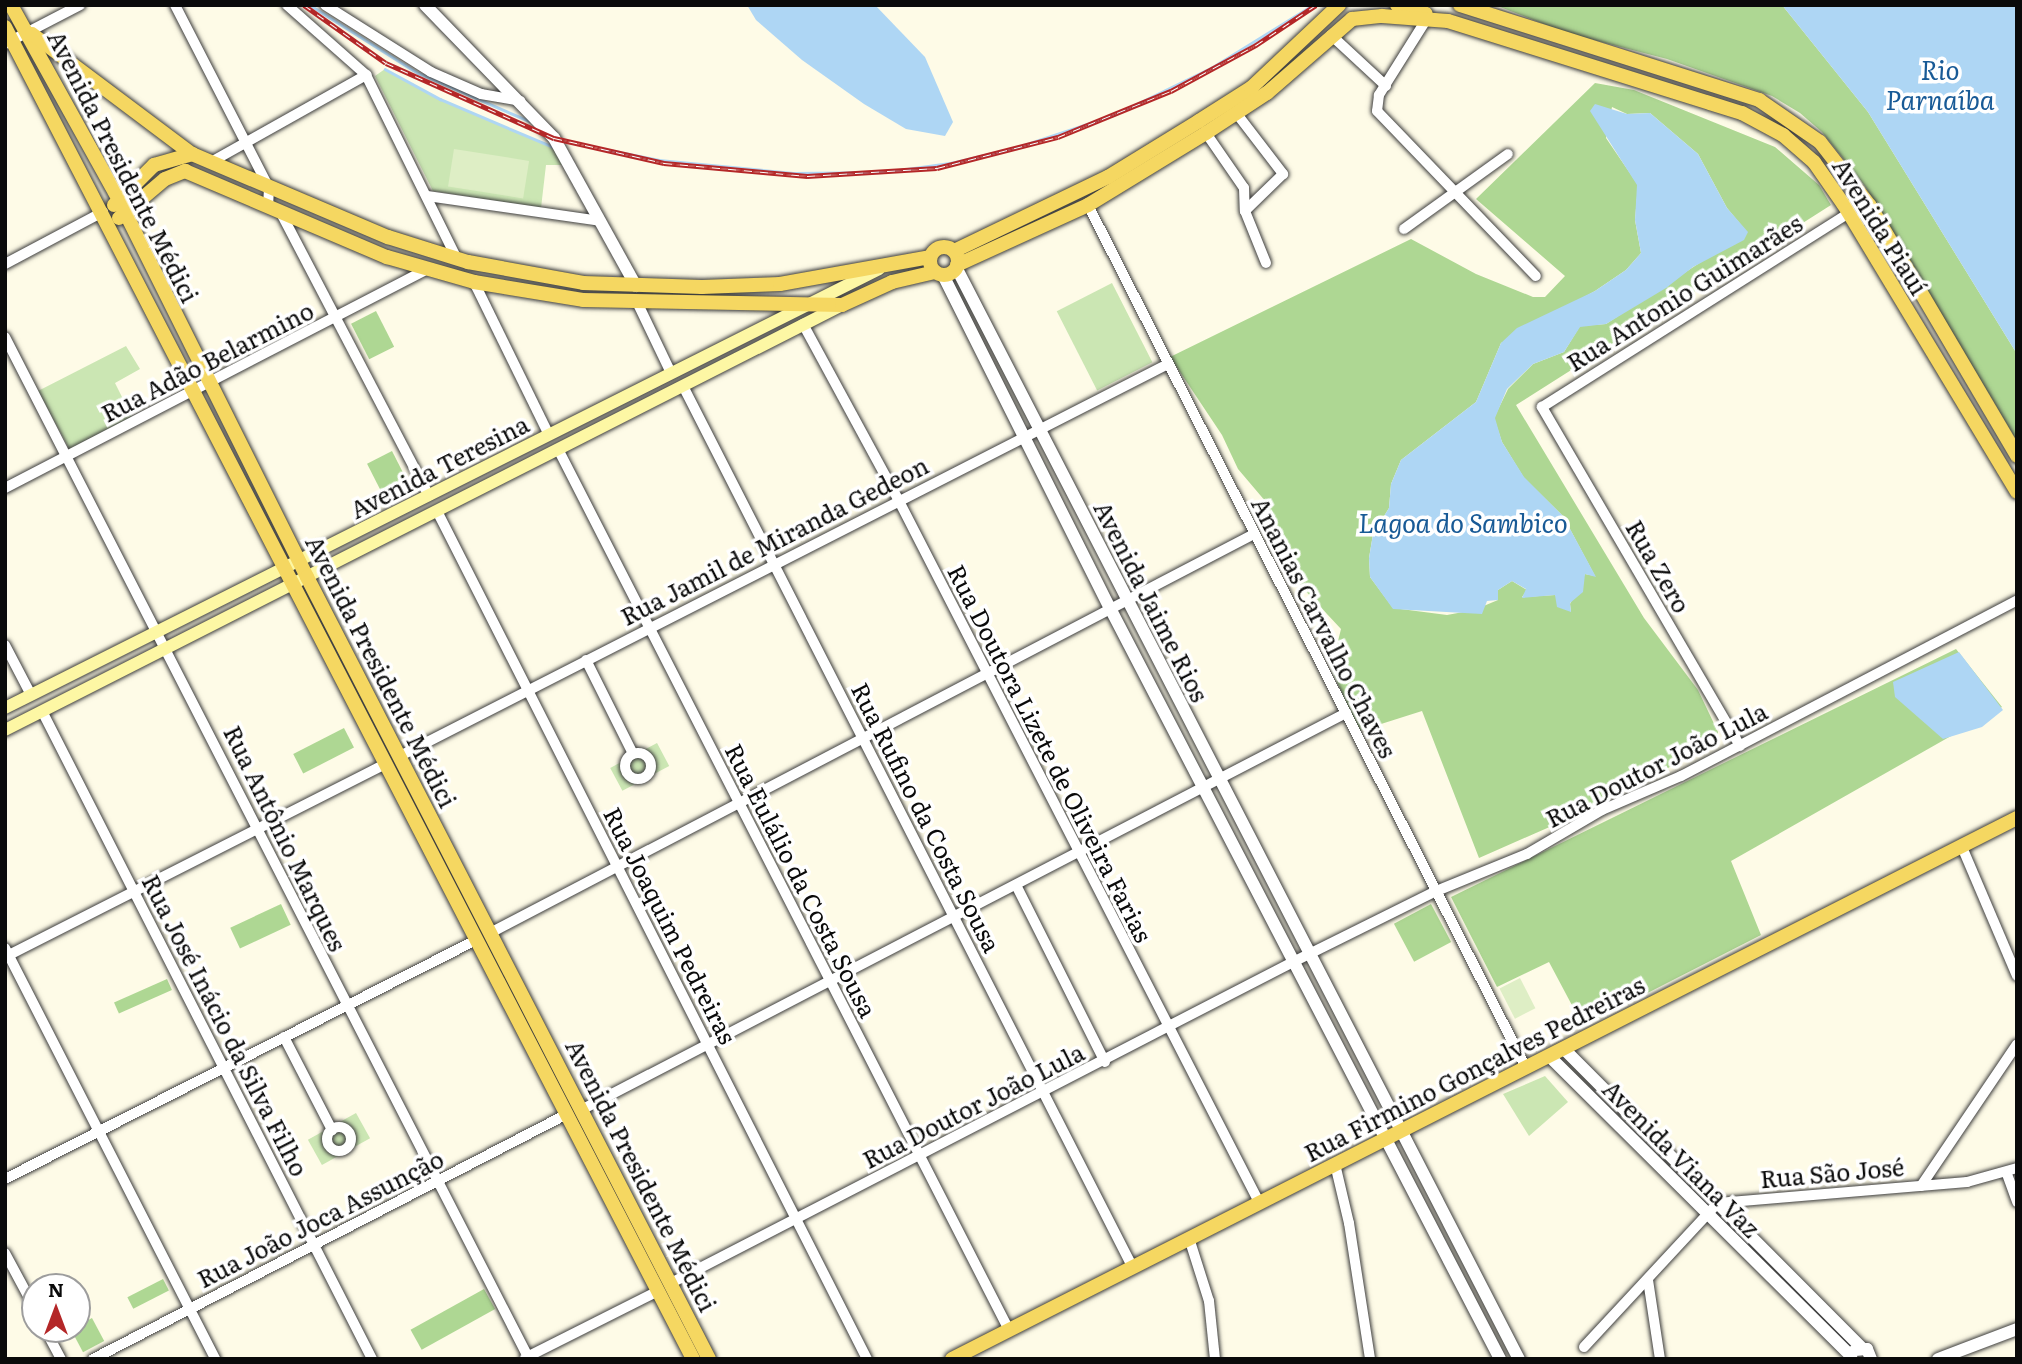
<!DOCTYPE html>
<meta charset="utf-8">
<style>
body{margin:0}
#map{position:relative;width:2022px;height:1364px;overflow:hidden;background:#fefbe7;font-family:Literata,serif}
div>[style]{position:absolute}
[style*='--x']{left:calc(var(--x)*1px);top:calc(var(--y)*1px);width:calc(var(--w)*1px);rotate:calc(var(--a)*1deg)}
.green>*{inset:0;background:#cbe6b3;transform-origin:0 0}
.forest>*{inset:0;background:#aed793;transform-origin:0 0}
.pitch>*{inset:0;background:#deeec5;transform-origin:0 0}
.water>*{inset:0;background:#aed6f4}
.stream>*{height:2.5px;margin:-1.25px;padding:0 1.25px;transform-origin:1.25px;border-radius:1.25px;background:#aed6f4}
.roads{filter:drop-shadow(0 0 2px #3d3d3d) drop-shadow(0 0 2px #3d3d3d)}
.minor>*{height:10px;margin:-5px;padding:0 5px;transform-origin:5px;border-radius:5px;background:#fff}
.minor>.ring{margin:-5px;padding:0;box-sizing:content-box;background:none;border:10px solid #fff;border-radius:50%}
.tertiary>*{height:12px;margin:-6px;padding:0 6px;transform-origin:6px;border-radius:6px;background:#fff}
.secondary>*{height:12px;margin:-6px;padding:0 6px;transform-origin:6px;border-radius:6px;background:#fdf7a4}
.primary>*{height:14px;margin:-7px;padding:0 7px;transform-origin:7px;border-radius:7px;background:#f5d761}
.primary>.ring{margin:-7px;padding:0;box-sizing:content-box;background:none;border:14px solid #f5d761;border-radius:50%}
.rail>*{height:5px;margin-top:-2.5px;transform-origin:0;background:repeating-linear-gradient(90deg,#fff 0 8px,#b42728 0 16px);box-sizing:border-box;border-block:2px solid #b42728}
span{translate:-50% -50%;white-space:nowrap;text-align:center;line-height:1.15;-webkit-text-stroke:7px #fff;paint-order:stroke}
.street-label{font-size:24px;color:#0a0a0a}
.water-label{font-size:26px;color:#185a96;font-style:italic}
.frame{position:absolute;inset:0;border:7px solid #0a0a0a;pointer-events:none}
.north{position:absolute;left:21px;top:1273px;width:70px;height:70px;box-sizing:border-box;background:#fff;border:2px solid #9d9d9d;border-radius:50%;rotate:0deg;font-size:19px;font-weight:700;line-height:28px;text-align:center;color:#0a0a0a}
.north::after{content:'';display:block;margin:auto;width:24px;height:32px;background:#b42728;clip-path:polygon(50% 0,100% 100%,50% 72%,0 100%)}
</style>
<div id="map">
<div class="green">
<div style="clip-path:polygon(385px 69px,440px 99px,555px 148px,563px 165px,546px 165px,541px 208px,433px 191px,375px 76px)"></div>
<div style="left:1112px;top:283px;width:89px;height:62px;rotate:63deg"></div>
<div style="clip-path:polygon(126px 346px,140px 369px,115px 383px,132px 417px,70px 450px,38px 391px)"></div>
<div style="left:657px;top:743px;width:26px;height:53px;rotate:62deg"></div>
<div style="clip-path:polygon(1545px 1076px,1568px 1102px,1529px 1136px,1503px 1094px)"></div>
<div style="left:356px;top:1113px;width:29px;height:55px;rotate:61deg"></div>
</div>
<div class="forest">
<div style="clip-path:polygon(1495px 5px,1782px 5px,1868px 112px,2017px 354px,2017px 441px,1865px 186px,1822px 132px,1800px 113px,1772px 96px,1667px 59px,1567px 33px)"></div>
<div style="clip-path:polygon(evenodd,1595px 83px,1634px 90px,1775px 147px,1819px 185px,1831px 205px,1516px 405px,1644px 618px,1698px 690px,1718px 732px,1715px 744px,1570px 818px,1479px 858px,1422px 711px,1359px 731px,1325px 655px,1338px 641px,1341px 629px,1285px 569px,1266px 525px,1266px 502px,1238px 469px,1222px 435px,1170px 357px,1411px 239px,1476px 274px,1533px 297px,1545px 297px,1565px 276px,1476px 199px,1595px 83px,1612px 107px,1627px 114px,1650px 113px,1698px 154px,1727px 208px,1747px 232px,1606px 324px,1580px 326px,1564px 352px,1533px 364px,1508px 389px,1494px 418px,1502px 442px,1524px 478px,1563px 516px,1595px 576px,1585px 574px,1570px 604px,1571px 612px,1555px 595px,1522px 597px,1527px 590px,1512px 581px,1498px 590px,1498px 600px,1474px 610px,1447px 615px,1393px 608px,1370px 577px,1369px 558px,1373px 534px,1389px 508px,1391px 484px,1401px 460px,1476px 402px,1501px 343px,1595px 291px,1626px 270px,1641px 253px,1635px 220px,1638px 185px,1606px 138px,1612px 107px)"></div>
<div style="left:376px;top:311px;width:40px;height:28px;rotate:63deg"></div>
<div style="left:392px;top:451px;width:42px;height:28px;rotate:63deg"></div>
<div style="clip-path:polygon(1956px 649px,2002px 707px,1731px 861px,1761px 935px,1583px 1026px,1549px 962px,1497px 987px,1451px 897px)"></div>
<div style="left:344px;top:728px;width:22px;height:57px;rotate:63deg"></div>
<div style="left:281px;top:904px;width:23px;height:56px;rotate:65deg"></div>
<div style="left:1431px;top:904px;width:43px;height:42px;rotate:62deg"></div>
<div style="left:167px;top:979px;width:12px;height:58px;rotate:66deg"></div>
<div style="left:163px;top:1279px;width:13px;height:40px;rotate:63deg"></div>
<div style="left:484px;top:1289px;width:23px;height:84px;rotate:61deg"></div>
<div style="left:92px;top:1318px;width:26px;height:24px;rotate:62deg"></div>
</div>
<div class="pitch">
<div style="left:454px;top:149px;width:76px;height:38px;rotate:9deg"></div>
<div style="left:1520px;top:978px;width:34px;height:23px;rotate:63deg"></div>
</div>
<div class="water">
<div style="clip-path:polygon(747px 5px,875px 5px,925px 57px,953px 122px,945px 136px,906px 129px,864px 104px,802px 60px,756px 20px)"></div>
<div style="clip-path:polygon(1782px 5px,2017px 5px,2017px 354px,1868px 112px)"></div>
<div style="clip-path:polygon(1595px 104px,1627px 114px,1650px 113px,1698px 154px,1727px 208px,1748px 232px,1744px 240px,1693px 267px,1666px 288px,1606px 324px,1580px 327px,1564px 352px,1533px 364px,1507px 389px,1495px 418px,1502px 442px,1524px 477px,1563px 516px,1596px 577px,1585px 574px,1583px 592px,1570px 603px,1571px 612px,1557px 607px,1555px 595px,1522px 598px,1526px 589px,1512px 581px,1498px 590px,1498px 600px,1487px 601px,1482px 614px,1393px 609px,1370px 577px,1369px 558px,1373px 534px,1389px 508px,1391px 484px,1401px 460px,1476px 402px,1501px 343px,1517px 328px,1595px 291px,1626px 270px,1641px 253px,1635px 220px,1637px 185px,1590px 111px)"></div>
<div style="clip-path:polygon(1959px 652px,2003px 710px,1982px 727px,1943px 739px,1895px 697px,1893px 682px)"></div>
</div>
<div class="stream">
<div style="--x:310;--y:5;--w:128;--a:32.2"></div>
<div style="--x:418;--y:73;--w:121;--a:23.4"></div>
<div style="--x:385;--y:69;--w:63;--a:28.6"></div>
<div style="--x:440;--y:99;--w:123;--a:23"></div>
<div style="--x:604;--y:149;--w:56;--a:11.3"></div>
<div style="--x:659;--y:160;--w:137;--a:5.5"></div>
<div style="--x:795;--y:173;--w:90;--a:-0.6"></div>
<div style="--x:885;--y:172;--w:67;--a:-7.8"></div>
<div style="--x:951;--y:163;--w:69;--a:-13.4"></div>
<div style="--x:1018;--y:147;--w:101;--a:-18.4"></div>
<div style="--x:1114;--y:115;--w:108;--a:-25.9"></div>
<div style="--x:1211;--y:68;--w:120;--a:-31.7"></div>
</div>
<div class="roads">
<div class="minor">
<div style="--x:175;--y:5;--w:206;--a:62.8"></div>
<div style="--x:269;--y:188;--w:18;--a:93"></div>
<div style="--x:287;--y:5;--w:106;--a:41.5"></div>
<div style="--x:366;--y:75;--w:205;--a:63.7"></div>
<div style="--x:325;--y:5;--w:125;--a:32.3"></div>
<div style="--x:431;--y:72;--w:55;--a:23.7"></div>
<div style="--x:481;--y:94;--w:40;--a:10"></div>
<div style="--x:1426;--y:20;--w:89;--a:122.1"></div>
<div style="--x:1379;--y:95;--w:16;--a:97"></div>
<div style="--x:1377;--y:111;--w:229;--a:46.1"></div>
<div style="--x:1331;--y:35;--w:75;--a:42.8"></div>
<div style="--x:5;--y:44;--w:85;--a:-27.5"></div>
<div style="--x:1237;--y:114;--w:76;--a:52.5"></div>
<div style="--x:1283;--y:174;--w:53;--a:135.8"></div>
<div style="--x:1206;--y:133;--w:67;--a:55.4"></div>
<div style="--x:1244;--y:188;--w:23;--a:88"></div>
<div style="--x:1245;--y:211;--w:56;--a:68"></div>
<div style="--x:213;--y:161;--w:176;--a:-29.3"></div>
<div style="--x:427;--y:196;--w:175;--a:8.2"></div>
<div style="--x:1088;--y:205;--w:968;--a:63.09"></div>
<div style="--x:281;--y:213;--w:319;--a:62.4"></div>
<div style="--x:1404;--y:229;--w:128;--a:-35.8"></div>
<div style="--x:5;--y:264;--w:111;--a:-28"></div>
<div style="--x:474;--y:282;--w:170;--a:63.9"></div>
<div style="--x:638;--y:304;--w:76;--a:64.4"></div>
<div style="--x:803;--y:324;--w:201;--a:61.5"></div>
<div style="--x:899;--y:501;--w:788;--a:62.82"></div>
<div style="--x:5;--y:337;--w:1149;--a:62.85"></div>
<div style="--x:683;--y:386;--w:990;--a:62.97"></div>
<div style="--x:558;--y:449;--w:990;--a:62.89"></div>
<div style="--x:5;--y:488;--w:476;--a:-27.4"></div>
<div style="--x:437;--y:511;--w:951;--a:63.11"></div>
<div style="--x:5;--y:645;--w:56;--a:62.5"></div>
<div style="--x:586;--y:660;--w:105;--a:63.4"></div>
<div style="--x:42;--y:711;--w:727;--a:63.01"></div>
<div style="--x:1740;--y:746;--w:393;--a:-120.3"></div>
<div style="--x:1542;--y:407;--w:363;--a:-32.3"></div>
<div class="ring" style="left:625px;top:753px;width:16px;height:16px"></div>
<div style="--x:400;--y:756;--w:862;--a:-27.04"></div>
<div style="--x:1962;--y:847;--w:140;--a:66.9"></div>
<div style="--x:1016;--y:885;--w:198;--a:63.3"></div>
<div style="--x:492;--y:932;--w:860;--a:-27.58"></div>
<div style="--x:5;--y:948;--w:462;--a:62.9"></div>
<div style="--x:5;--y:957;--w:427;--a:-26.9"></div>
<div style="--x:284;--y:1037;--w:105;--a:62.7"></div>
<div style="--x:583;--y:1109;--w:860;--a:-27.43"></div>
<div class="ring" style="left:327px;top:1127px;width:14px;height:14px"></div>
<div style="--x:1335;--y:1164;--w:61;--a:76.7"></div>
<div style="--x:1349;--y:1223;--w:138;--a:81.2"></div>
<div style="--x:2007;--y:1174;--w:30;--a:70"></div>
<div style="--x:5;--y:1179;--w:528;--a:-26.9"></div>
<div style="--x:1921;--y:1186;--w:171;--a:-55.9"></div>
<div style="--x:1189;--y:1238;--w:66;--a:72.4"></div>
<div style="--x:1209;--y:1301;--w:58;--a:84.1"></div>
<div style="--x:5;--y:1253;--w:64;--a:61.8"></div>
<div style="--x:1648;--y:1280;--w:80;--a:81.4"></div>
<div style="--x:671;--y:1283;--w:700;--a:-27.3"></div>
<div style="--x:1293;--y:962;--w:157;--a:-26.4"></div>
<div style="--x:1434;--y:892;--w:100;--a:-22.2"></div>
<div style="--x:1527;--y:854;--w:87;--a:-30.4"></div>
<div style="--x:1602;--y:810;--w:86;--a:-23.3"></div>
<div style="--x:1681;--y:776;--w:379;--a:-27.6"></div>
<div style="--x:45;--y:1329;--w:34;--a:62"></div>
<div style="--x:1584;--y:1347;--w:197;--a:-47.1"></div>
<div style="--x:1718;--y:1203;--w:250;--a:-4.8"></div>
<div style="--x:1967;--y:1182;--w:52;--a:-15.6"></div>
<div style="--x:525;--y:1358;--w:149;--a:-26.7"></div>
<div style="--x:93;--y:1359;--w:534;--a:-27.33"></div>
</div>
<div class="tertiary">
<div style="--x:425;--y:5;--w:185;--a:45.9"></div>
<div style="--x:554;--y:138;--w:169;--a:61"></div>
<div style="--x:956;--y:267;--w:1229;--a:62.73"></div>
<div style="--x:943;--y:275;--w:375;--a:63.4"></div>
<div style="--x:1111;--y:610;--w:844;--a:62.55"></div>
<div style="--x:1564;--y:1049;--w:421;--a:45.1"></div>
<div style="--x:1549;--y:1056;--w:426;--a:44.8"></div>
<div style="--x:1855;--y:1350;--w:12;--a:-5"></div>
<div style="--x:1867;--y:1349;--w:11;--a:68"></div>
<div style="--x:1938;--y:1359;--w:85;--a:-20.8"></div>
</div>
<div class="secondary">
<div style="--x:5;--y:708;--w:978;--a:-26.67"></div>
<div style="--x:5;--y:730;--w:939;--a:-26.92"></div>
</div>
<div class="primary">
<div style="--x:11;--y:5;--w:225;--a:61"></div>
<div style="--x:120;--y:202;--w:419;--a:63.5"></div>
<div style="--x:307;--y:577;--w:879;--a:62.79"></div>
<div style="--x:1397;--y:5;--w:30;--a:17"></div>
<div style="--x:1460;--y:5;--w:314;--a:17.6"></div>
<div style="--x:1759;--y:100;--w:74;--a:34.5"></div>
<div style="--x:1820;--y:142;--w:81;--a:52"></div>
<div style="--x:1870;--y:206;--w:290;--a:59.5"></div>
<div style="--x:5;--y:27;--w:1499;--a:62.68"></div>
<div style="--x:32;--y:34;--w:200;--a:36.9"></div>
<div style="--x:192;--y:154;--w:213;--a:23"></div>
<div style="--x:388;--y:237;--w:84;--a:17.4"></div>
<div style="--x:468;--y:262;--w:117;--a:10.3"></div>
<div style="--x:583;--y:283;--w:119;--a:1.9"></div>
<div style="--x:702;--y:287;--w:78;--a:-2.2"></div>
<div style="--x:780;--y:284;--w:152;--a:-10.2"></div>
<div style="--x:114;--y:205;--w:57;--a:-45"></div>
<div style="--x:154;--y:165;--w:40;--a:-16"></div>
<div style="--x:119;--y:218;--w:60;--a:-40.3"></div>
<div style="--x:165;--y:179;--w:22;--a:-22"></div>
<div style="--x:185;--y:171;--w:220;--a:23.1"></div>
<div style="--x:387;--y:257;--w:91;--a:16"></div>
<div style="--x:474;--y:282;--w:110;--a:9.4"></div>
<div style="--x:583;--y:300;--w:259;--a:1.1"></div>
<div style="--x:842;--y:305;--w:55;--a:-24.7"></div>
<div style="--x:892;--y:282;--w:44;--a:-13.1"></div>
<div class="ring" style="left:930px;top:247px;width:14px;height:14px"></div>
<div style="--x:954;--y:251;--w:171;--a:-25.7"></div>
<div style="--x:1108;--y:177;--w:107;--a:-31.6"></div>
<div style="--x:1199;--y:121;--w:62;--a:-32.4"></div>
<div style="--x:1251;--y:88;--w:121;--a:-43.3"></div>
<div style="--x:957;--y:265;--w:144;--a:-24.6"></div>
<div style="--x:1088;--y:205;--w:138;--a:-31.4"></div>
<div style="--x:1206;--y:133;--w:73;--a:-33.3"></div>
<div style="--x:1267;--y:93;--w:113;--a:-41"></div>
<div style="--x:1352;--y:19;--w:30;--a:-6"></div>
<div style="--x:1382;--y:16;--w:66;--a:4.3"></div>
<div style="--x:1448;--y:21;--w:308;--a:17.4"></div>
<div style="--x:1742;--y:113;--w:47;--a:28.2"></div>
<div style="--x:1783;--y:135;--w:41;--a:41.1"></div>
<div style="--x:1814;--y:162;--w:52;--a:55.1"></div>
<div style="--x:1844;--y:205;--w:335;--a:58.9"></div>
<div style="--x:952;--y:1359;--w:1195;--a:-26.93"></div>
</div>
</div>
<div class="rail">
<div style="--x:304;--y:5;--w:100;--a:35.3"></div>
<div style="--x:386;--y:63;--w:184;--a:24.1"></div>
<div style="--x:554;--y:138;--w:113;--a:12.8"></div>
<div style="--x:664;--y:163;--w:144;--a:5.2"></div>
<div style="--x:807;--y:176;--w:130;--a:-3.5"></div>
<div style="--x:937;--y:168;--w:125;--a:-14.4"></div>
<div style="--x:1058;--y:137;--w:122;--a:-22.2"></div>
<div style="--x:1171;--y:91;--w:97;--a:-28.4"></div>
<div style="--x:1256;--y:45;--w:72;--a:-33.7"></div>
</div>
<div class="street-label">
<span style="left:124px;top:166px;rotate:63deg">Avenida Presidente Médici</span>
<span style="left:1881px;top:226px;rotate:58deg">Avenida Piauí</span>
<span style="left:1684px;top:292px;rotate:-32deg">Rua Antonio Guimarães</span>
<span style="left:207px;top:361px;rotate:-27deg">Rua Adão Belarmino</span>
<span style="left:439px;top:466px;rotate:-27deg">Avenida Teresina</span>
<span style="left:774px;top:540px;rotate:-27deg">Rua Jamil de Miranda Gedeon</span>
<span style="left:1659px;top:566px;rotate:60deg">Rua Zero</span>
<span style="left:1152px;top:601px;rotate:63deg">Avenida Jaime Rios</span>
<span style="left:1325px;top:627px;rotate:63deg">Ananias Carvalho Chaves</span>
<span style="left:382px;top:671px;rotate:63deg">Avenida Presidente Médici</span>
<span style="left:1051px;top:753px;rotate:63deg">Rua Doutora Lizete de Oliveira Farias</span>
<span style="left:1656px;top:764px;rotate:-27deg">Rua Doutor João Lula</span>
<span style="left:927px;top:817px;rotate:63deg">Rua Rufino da Costa Sousa</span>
<span style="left:286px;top:838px;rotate:64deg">Rua Antônio Marques</span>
<span style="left:802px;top:880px;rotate:63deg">Rua Eulálio da Costa Sousa</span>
<span style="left:671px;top:925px;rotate:63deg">Rua Joaquim Pedreiras</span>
<span style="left:226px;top:1025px;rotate:63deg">Rua José Inácio da Silva Filho</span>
<span style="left:1474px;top:1068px;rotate:-27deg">Rua Firmino Gonçalves Pedreiras</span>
<span style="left:973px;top:1105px;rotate:-27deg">Rua Doutor João Lula</span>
<span style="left:1682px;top:1158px;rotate:45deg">Avenida Viana Vaz</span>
<span style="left:1832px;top:1172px;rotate:-5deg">Rua São José</span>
<span style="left:642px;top:1175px;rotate:63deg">Avenida Presidente Médici</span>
<span style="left:320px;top:1218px;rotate:-27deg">Rua João Joca Assunção</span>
</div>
<div class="water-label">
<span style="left:1940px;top:84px">Rio<br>Parnaíba</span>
<span style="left:1463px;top:522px">Lagoa do Sambico</span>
</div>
<div class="frame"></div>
<div class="north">N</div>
</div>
